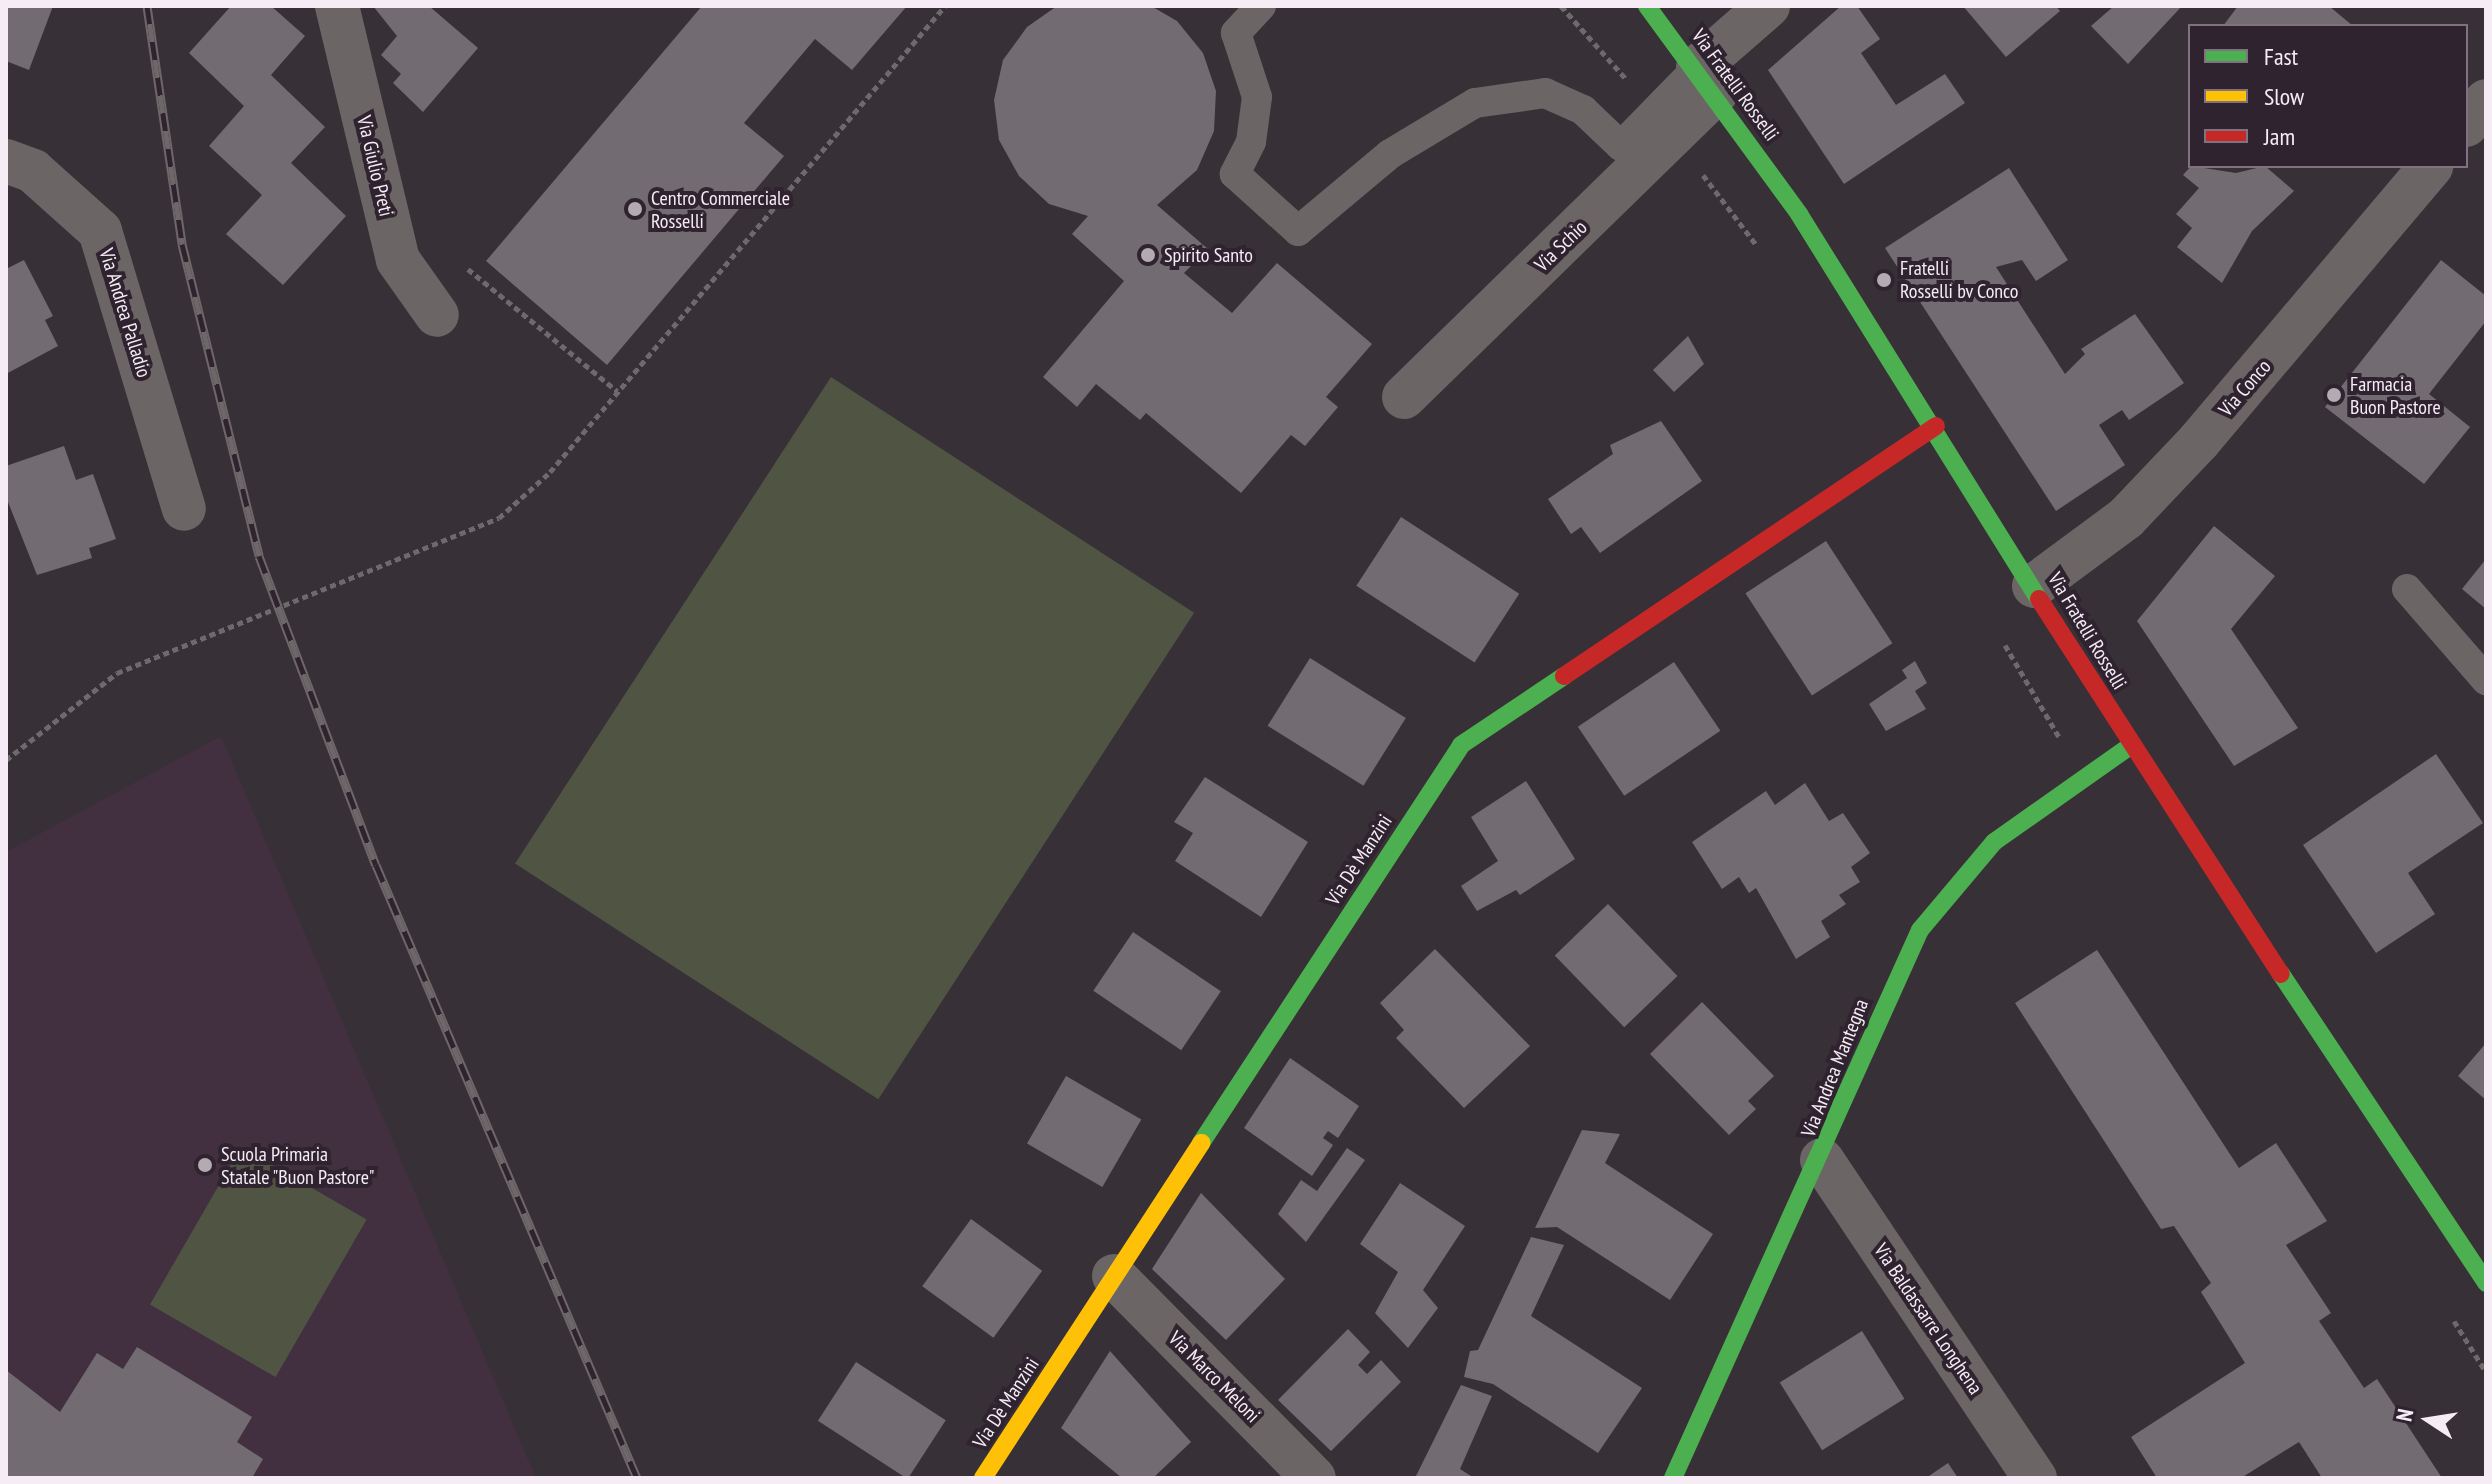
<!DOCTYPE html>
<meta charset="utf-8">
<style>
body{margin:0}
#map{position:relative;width:2492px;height:1484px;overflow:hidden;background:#383037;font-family:"PT Sans Narrow",sans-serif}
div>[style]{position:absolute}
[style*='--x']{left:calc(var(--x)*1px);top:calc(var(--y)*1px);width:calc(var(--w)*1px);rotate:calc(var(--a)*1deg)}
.built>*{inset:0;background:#423041}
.green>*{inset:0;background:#505543;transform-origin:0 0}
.building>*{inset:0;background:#726b71;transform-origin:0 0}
.path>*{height:5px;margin-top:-2.5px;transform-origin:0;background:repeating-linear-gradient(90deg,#6e696a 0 6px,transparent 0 10px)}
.lane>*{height:30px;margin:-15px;padding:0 15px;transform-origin:15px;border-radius:15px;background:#6b6665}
.street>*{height:44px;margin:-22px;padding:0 22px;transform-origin:22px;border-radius:22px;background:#6b6665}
.fast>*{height:18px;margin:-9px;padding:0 9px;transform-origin:9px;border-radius:9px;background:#4caf50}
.slow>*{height:18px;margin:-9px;padding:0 9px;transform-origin:9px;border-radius:9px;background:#ffc107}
.jam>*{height:18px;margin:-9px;padding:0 9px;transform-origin:9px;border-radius:9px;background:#c62828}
.rail>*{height:9px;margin-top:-4.5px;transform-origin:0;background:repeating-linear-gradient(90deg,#302330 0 18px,#6d6769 0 36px);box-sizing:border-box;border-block:2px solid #6d6769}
.dots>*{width:22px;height:22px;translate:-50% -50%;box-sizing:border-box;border:4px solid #302330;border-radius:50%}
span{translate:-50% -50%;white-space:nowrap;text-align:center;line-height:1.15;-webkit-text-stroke:8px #302330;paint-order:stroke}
.street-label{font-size:20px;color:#f6ecf5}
.poi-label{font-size:20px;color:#f6ecf5}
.left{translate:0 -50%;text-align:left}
.frame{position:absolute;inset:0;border:8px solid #f6ecf5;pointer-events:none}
.legend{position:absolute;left:2188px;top:24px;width:280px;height:144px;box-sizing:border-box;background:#302330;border:2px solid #7f737f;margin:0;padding:10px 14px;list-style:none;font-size:24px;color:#f6ecf5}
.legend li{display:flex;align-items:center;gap:16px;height:40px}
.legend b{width:40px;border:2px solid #7f737f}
.north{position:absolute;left:2388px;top:1380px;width:80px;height:80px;-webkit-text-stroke:6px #302330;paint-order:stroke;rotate:282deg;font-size:22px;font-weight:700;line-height:32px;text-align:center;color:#f6ecf5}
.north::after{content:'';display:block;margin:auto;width:28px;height:36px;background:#f6ecf5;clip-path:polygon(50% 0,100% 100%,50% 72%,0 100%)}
</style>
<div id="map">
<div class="built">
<div style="clip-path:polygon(221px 736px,536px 1478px,6px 1478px,6px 852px)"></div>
</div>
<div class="green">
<div style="left:831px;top:377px;width:433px;height:580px;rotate:33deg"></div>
<div style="left:241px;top:1147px;width:145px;height:182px;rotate:30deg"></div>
</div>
<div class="building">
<div style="clip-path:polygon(6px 6px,53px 6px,29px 70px,6px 61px)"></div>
<div style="clip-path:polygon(231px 6px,271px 6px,305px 36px,271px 75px,325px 127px,291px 163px,346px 216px,283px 285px,226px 234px,262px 195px,209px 146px,244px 106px,189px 53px)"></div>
<div style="clip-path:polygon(373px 6px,429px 6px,478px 48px,423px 112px,393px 83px,401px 74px,381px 55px,397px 36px)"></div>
<div style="clip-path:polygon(702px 6px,907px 6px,852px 70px,815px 39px,744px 123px,784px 156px,607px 365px,486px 261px)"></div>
<div style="clip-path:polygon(1057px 6px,1151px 6px,1177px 21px,1203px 53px,1216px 91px,1214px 131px,1197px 170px,1157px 205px,1208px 249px,1184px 273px,1232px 313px,1277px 263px,1372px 344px,1326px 397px,1338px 407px,1305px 446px,1291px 435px,1241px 493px,1146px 413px,1140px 420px,1096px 384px,1077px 407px,1043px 377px,1124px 281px,1072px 234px,1088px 216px,1049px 204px,1019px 176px,999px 140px,994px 100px,1003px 60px,1027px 27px)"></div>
<div style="clip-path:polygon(1841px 6px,1857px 6px,1880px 39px,1861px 53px,1896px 105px,1945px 74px,1965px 103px,1844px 184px,1768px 70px)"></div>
<div style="clip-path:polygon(1963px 6px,2056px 6px,2060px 11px,2006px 57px)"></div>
<div style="clip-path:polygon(2114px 6px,2182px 6px,2128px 64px,2091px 26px)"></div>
<div style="clip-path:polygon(2238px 6px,2329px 6px,2353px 26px,2223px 26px)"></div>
<div style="clip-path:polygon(2191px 166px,2236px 173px,2265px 166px,2294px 191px,2252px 231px,2222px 283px,2177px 247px,2192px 228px,2176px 214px,2199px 188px,2183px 175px)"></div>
<div style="clip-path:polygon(2009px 168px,2068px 260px,2036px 281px,2022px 260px,1996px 267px,2065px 374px,2085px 354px,2081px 349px,2135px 314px,2184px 383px,2129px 420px,2122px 410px,2099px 425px,2125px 465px,2056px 511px,1885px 248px)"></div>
<div style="clip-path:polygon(24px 260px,53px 316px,45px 320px,58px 346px,6px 374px,6px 269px)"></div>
<div style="clip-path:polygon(2441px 260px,2486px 296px,2486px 321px,2429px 394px,2470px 427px,2424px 484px,2325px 407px)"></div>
<div style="clip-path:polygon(1688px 336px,1704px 364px,1674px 392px,1653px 370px)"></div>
<div style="clip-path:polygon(1661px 421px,1702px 481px,1600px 553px,1581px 527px,1571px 534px,1548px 499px,1613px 454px,1610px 445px)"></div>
<div style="clip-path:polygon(64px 446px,76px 480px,93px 474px,116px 539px,89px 548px,92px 558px,37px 575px,6px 497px,6px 466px)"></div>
<div style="left:1401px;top:517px;width:141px;height:82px;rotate:33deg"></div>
<div style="clip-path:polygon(2214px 526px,2275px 576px,2231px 629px,2298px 728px,2234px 766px,2137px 621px)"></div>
<div style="left:1826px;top:541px;width:122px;height:96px;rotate:57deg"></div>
<div style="clip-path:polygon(2486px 559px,2486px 609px,2462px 589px)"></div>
<div style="left:1310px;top:658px;width:113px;height:80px;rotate:32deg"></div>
<div style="clip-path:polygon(1915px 661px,1927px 683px,1915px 691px,1926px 709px,1886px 731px,1869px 704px,1907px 678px,1902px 670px)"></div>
<div style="left:1674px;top:662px;width:83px;height:116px;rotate:56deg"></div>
<div style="clip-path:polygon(2436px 754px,2483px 823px,2408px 873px,2435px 914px,2376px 953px,2303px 845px)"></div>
<div style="clip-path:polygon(1205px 777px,1308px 842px,1261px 917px,1175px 861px,1193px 833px,1174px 822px)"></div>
<div style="clip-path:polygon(1526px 781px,1575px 859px,1520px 895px,1516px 890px,1477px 911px,1461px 886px,1498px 861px,1471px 817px)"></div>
<div style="clip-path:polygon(1805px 783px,1829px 821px,1843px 813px,1870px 853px,1851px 867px,1860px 882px,1839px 895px,1846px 904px,1821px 921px,1830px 937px,1796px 959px,1756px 888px,1749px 893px,1739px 877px,1722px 889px,1692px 842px,1766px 791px,1775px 805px)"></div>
<div style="left:1608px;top:904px;width:100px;height:74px;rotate:46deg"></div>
<div style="left:1133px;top:932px;width:106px;height:71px;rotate:34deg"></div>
<div style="clip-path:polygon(1435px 949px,1530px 1046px,1464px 1108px,1396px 1038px,1404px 1030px,1380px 1003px)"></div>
<div style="clip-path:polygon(2097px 950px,2239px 1168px,2276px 1143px,2327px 1221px,2286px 1245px,2331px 1313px,2319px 1321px,2364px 1388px,2377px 1379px,2442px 1478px,2322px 1478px,2299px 1442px,2241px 1478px,2157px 1478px,2131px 1437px,2245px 1363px,2201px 1292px,2211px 1283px,2174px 1226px,2161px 1229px,2015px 1003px)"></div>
<div style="clip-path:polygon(1702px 1002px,1774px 1076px,1748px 1101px,1756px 1109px,1729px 1135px,1650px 1054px)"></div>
<div style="clip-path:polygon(2486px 1043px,2486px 1100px,2458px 1076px)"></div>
<div style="clip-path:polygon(1290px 1058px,1359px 1106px,1338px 1138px,1328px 1131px,1323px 1138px,1333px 1145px,1312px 1176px,1244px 1128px)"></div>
<div style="left:1066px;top:1076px;width:87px;height:78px;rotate:30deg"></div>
<div style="clip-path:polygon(1582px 1130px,1620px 1134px,1605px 1163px,1713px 1234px,1670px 1300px,1557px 1227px,1535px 1228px)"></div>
<div style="clip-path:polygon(1347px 1148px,1365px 1160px,1306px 1242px,1278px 1214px,1301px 1180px,1317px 1191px)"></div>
<div style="clip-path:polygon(1400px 1183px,1465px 1226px,1423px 1290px,1438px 1308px,1408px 1348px,1375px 1313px,1398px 1272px,1360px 1244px)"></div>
<div style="clip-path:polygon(1201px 1193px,1285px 1279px,1226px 1340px,1152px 1269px)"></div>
<div style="left:971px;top:1219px;width:88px;height:83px;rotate:36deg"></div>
<div style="clip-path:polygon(1531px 1237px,1564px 1245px,1531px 1316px,1642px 1388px,1598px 1453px,1493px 1384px,1464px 1377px,1470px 1351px,1478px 1350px)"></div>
<div style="clip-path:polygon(1348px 1329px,1370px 1352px,1358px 1365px,1367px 1374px,1381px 1360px,1401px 1382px,1331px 1451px,1278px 1400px)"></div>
<div style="left:1862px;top:1331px;width:80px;height:97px;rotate:58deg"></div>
<div style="clip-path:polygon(137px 1347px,252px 1417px,237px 1442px,263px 1459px,252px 1478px,6px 1478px,6px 1370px,60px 1412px,97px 1353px,123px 1369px)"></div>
<div style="clip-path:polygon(1110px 1351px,1191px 1442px,1153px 1478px,1122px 1478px,1061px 1428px)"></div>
<div style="left:856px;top:1362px;width:107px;height:70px;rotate:33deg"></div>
<div style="clip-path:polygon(1461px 1385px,1492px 1396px,1460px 1469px,1474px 1478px,1415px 1478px)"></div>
<div style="clip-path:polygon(1948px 1463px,1958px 1478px,1926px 1478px)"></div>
</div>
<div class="path">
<div style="--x:1561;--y:6;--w:99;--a:48.3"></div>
<div style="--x:1703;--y:175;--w:89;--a:52.7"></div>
<div style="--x:468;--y:269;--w:193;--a:39.3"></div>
<div style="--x:2005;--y:645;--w:107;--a:59.6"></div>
<div style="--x:6;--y:760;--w:141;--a:-38.1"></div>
<div style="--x:117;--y:673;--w:412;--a:-22.1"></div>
<div style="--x:499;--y:518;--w:69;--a:-42"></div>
<div style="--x:550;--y:472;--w:611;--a:-49.71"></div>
<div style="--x:2454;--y:1321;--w:60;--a:57.9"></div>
</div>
<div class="lane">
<div style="--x:1261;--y:6;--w:37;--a:133"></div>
<div style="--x:1236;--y:33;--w:67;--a:71.8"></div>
<div style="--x:1257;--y:97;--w:45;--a:97.6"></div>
<div style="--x:1251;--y:142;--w:36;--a:117"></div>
<div style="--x:1235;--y:174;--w:85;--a:42.1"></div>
<div style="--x:1298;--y:231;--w:120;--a:-39.9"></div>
<div style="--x:1390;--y:154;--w:99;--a:-31"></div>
<div style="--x:1475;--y:103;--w:71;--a:-8.1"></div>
<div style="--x:1545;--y:93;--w:42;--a:24.1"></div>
<div style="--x:1583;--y:110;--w:52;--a:43.5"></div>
<div style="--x:1621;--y:146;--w:110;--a:-45.7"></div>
<div style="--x:2407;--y:589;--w:121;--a:49"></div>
</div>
<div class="street">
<div style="--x:337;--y:6;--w:261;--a:76.5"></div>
<div style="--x:398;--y:260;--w:67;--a:54.7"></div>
<div style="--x:1698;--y:67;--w:93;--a:-41.1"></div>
<div style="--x:2466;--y:125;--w:31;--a:-50"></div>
<div style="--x:6;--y:161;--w:29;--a:20"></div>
<div style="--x:33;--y:171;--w:90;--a:41.8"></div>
<div style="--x:100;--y:231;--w:290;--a:73.2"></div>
<div style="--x:1404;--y:397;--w:436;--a:-44.3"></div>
<div style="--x:2034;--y:586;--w:114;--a:-36.5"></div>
<div style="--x:2126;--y:518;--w:106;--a:-46.5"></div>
<div style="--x:2199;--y:441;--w:360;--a:-49.8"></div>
<div style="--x:1822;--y:1160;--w:383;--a:56.2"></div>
<div style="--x:1114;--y:1276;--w:284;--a:45.3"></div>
</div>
<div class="fast">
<div style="--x:1647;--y:6;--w:258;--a:53.8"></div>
<div style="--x:1799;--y:214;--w:454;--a:58.1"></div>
<div style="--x:2281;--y:974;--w:371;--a:56.4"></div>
<div style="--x:1201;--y:1143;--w:475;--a:-56.8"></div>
<div style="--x:1461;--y:745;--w:124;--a:-33.8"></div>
<div style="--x:1673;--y:1478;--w:601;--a:-65.74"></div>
<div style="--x:1920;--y:930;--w:115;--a:-49.9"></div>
<div style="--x:1994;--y:842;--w:166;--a:-35.2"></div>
</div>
<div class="slow">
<div style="--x:983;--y:1478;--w:400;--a:-56.9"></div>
</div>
<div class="jam">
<div style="--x:2039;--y:599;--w:446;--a:57.2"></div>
<div style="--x:1564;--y:676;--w:448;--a:-33.9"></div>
</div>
<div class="rail">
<div style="--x:147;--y:6;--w:241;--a:81.6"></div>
<div style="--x:182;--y:244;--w:321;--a:76.1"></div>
<div style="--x:259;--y:556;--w:330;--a:69.3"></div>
<div style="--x:376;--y:865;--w:666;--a:66.94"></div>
</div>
<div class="dots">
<div style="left:635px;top:209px;background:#b4aab2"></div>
<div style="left:1148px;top:255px;background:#b4aab2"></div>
<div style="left:1884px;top:280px;background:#b4aab2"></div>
<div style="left:2334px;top:395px;background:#b4aab2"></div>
<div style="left:205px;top:1165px;background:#b4aab2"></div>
</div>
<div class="street-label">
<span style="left:1735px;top:85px;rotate:54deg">Via Fratelli Rosselli</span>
<span style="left:375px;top:166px;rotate:77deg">Via Giulio Preti</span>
<span style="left:1561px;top:246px;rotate:-44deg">Via Schio</span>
<span style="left:125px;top:313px;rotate:73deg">Via Andrea Palladio</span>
<span style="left:2245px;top:388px;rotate:-49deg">Via Conco</span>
<span style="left:2087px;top:631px;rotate:59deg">Via Fratelli Rosselli</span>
<span style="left:1359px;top:860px;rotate:-57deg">Via Dè Manzini</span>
<span style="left:1835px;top:1068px;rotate:-68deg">Via Andrea Mantegna</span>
<span style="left:1928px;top:1319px;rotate:56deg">Via Baldassarre Longhena</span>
<span style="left:1214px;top:1377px;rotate:45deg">Via Marco Meloni</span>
<span style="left:1006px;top:1403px;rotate:-57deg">Via Dè Manzini</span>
</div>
<div class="poi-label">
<span class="left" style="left:651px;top:210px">Centro Commerciale<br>Rosselli</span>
<span class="left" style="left:1164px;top:255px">Spirito Santo</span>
<span class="left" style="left:1900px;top:280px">Fratelli<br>Rosselli bv Conco</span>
<span class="left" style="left:2350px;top:396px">Farmacia<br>Buon Pastore</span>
<span class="left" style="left:221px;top:1166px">Scuola Primaria<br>Statale "Buon Pastore"</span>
</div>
<div class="frame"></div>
<ul class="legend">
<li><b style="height:10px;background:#4caf50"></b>Fast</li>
<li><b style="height:10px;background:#ffc107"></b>Slow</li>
<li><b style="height:10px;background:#c62828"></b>Jam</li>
</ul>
<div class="north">N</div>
</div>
